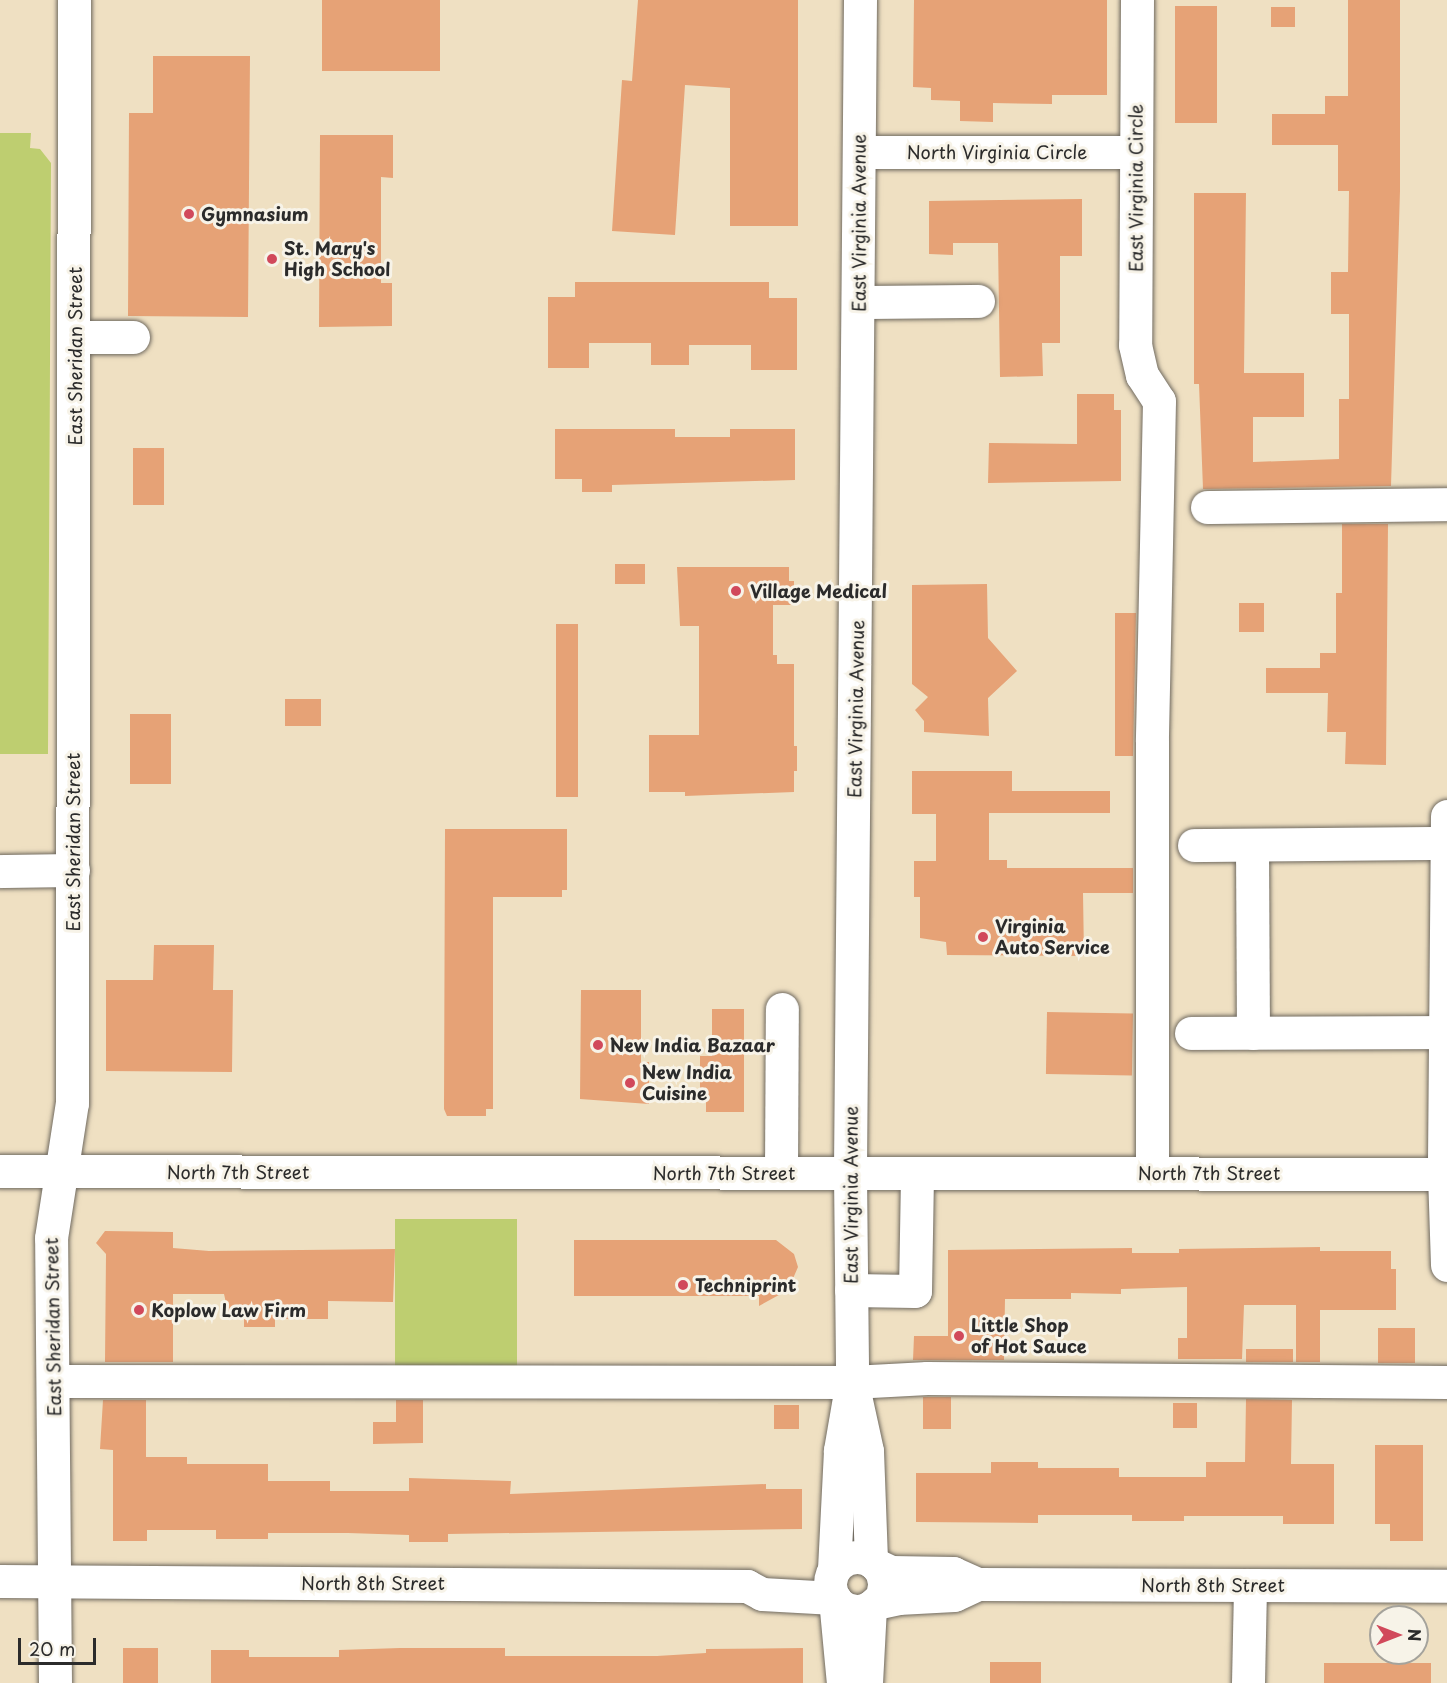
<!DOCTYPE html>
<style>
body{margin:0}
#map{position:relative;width:1447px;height:1683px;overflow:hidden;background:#efe0c2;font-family:"Playpen Sans",sans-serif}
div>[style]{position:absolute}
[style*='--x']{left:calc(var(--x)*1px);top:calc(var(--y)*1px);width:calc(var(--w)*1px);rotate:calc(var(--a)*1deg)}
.green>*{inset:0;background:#bece70;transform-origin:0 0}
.building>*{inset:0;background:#e6a276;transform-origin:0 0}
.roads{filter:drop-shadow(0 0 2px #706a60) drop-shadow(0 0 2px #706a60)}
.minor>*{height:33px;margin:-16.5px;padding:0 16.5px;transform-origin:16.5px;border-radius:16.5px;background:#fff}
.minor>.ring{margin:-16.5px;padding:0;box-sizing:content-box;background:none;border:33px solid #fff;border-radius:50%}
.major>*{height:33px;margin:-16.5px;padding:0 16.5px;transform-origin:16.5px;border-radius:16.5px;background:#fff}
.dots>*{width:16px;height:16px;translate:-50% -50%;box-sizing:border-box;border:3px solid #f7f3e8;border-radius:50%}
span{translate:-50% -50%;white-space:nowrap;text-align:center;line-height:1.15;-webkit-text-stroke:6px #f7f3e8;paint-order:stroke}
.street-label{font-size:18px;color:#2b2b2b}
.poi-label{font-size:18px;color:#2b2b2b;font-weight:700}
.left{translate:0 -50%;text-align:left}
.north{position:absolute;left:1369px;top:1605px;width:60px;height:60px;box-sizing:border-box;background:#f7f3e8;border:2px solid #a5a39c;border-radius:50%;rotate:90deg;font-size:16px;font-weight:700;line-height:24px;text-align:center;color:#2b2b2b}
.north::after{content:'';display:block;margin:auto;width:21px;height:27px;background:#d1495b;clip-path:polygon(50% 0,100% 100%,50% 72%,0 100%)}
.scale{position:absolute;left:18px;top:1638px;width:78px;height:27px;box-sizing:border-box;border:3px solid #2b2b2b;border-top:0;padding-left:8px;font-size:18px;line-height:21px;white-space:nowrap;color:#2b2b2b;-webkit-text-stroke:4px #f7f3e8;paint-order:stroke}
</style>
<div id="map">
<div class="green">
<div style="clip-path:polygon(0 133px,31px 133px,30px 148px,40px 149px,51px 163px,48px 754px,0 754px)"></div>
<div style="left:395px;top:1219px;width:122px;height:157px"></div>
</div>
<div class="building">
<div style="left:322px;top:0;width:118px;height:71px"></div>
<div style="clip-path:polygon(638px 0,798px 0,798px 226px,730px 226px,730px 88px,685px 85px,675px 235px,612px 231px,622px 80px,632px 81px)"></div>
<div style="clip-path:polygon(914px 0,1107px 0,1107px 95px,1052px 95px,1052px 104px,993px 103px,993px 122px,960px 121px,960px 101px,931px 100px,931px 88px,913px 87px)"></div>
<div style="clip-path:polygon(1348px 0,1400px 0,1400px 191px,1391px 486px,1203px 489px,1199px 384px,1194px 384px,1194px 193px,1246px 193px,1244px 373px,1304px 373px,1304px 417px,1253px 417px,1253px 462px,1339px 459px,1339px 399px,1349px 399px,1349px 314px,1331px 314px,1331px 272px,1348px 272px,1349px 191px,1338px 191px,1338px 145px,1272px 145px,1272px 114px,1325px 114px,1325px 96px,1348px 96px)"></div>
<div style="left:1175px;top:6px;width:42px;height:117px"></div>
<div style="left:1271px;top:7px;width:24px;height:20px"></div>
<div style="clip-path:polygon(153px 56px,250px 56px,248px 317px,128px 316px,129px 113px,153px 113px)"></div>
<div style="clip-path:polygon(320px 135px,393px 135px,393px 178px,381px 177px,381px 283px,392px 283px,392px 326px,319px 327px)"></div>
<div style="clip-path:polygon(1082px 199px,1082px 256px,1060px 256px,1060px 343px,1042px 343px,1043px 376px,1000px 377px,998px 243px,953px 243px,953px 255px,929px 254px,929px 201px)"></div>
<div style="clip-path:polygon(575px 282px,769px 282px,769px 298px,797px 298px,797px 370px,751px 370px,751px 345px,689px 345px,689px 365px,651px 365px,651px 343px,589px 343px,589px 368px,548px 368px,548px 297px,575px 297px)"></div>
<div style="clip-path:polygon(1077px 394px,1114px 394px,1114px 410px,1121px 410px,1121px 481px,988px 483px,989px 443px,1077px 444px)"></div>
<div style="clip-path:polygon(555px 429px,675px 429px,675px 437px,730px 437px,730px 429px,795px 429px,795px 480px,612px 485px,612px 492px,582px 492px,582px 479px,555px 479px)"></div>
<div style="left:133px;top:448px;width:31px;height:57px"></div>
<div style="clip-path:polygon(1342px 524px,1388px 524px,1386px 765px,1345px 764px,1346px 732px,1327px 732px,1328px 693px,1266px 693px,1266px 668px,1320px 668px,1320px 653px,1336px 653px,1336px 593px,1342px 593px)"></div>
<div style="left:615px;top:564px;width:30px;height:20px"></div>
<div style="clip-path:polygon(677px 567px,789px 567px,789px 581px,794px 581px,794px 605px,773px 605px,773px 655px,777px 655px,777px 664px,794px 664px,794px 746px,797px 746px,797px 771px,794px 771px,794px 792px,685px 796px,685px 792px,649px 792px,649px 735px,699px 735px,699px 626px,680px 626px)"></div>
<div style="clip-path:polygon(987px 584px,988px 638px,1017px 671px,988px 698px,989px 736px,924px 732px,924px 721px,915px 710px,928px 697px,912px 684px,912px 585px)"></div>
<div style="left:1239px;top:603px;width:25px;height:29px"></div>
<div style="clip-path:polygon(1115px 613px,1136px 613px,1133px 756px,1115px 756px)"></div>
<div style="left:556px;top:624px;width:22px;height:173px"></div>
<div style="left:285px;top:699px;width:36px;height:27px"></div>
<div style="left:171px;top:714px;width:70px;height:41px;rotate:90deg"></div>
<div style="clip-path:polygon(912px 771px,1012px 771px,1012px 791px,1110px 791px,1110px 813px,989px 813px,989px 860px,1007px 860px,1007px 868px,1133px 868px,1133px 893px,1083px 893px,1084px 956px,947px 955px,946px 942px,920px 938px,920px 897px,914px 897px,914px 861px,936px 861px,936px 814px,912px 814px)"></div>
<div style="clip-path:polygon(445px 829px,567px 829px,567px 890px,562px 890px,562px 897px,493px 897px,493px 1109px,486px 1109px,486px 1116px,447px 1116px,444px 1109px)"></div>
<div style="clip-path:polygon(154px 945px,214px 945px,213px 990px,233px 990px,232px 1072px,106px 1071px,106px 980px,153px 980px)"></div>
<div style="clip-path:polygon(581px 990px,641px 990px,641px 1062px,649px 1062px,649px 1104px,580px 1099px)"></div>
<div style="clip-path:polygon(712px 1009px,744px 1009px,744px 1112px,706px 1112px,706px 1093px,700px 1093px,700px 1056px,712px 1056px)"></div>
<div style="left:1047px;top:1012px;width:86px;height:62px;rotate:1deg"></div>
<div style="clip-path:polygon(105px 1231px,173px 1232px,173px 1248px,209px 1251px,395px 1249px,393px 1302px,328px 1301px,328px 1319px,275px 1319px,275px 1327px,244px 1327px,244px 1312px,228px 1312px,224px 1294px,173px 1294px,173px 1362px,105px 1362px,106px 1254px,96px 1243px)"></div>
<div style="clip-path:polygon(574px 1240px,776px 1240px,794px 1254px,798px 1267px,788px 1290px,759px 1306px,759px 1296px,574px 1296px)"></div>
<div style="clip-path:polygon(1320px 1247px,1320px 1251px,1391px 1251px,1391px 1269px,1396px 1269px,1396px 1310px,1320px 1310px,1320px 1362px,1296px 1362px,1296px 1305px,1244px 1305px,1242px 1359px,1178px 1359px,1178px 1338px,1187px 1338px,1187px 1287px,1121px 1289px,1121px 1294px,1071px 1293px,1071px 1299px,1005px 1299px,1004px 1360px,913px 1360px,914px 1336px,948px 1336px,948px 1250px,1132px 1248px,1132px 1253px,1179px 1253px,1179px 1249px)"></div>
<div style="left:1378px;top:1328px;width:37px;height:35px"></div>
<div style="left:1246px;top:1349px;width:47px;height:13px"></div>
<div style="left:923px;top:1397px;width:28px;height:32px"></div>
<div style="clip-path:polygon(1246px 1399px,1292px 1400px,1291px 1464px,1334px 1464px,1334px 1524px,1283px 1524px,1283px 1516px,1184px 1516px,1184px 1521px,1132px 1521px,1132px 1515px,1038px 1515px,1038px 1523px,916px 1522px,916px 1473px,991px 1473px,991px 1462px,1038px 1462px,1038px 1468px,1119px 1468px,1119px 1477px,1206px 1477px,1206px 1462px,1245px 1462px)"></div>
<div style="clip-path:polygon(103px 1400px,146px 1400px,146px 1457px,187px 1457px,187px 1464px,268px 1464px,268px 1481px,330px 1481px,330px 1491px,409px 1491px,409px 1478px,511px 1481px,510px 1494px,766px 1484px,766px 1489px,802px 1489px,802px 1529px,448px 1534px,448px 1542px,409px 1542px,409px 1535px,348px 1533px,268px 1533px,268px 1539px,216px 1539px,216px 1530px,147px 1530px,147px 1541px,113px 1541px,113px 1450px,100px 1449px)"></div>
<div style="clip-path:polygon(396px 1400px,423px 1400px,423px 1443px,373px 1444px,373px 1422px,396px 1422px)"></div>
<div style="left:1173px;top:1403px;width:24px;height:25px"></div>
<div style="left:774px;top:1405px;width:25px;height:24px"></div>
<div style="clip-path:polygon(1375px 1445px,1423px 1445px,1423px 1541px,1390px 1541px,1390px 1524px,1375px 1524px)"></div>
<div style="left:123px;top:1648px;width:35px;height:35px"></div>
<div style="clip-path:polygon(400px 1648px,505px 1648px,505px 1656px,657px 1656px,706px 1653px,706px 1649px,803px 1648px,803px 1683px,211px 1683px,211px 1650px,249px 1650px,249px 1657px,339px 1657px,339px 1650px)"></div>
<div style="left:990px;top:1662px;width:51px;height:21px"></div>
<div style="left:1324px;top:1663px;width:107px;height:20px"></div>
</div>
<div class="roads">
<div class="minor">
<div style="--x:860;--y:0;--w:1174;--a:90.49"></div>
<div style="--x:850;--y:1174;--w:208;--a:89.4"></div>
<div style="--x:852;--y:1382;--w:71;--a:77.7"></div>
<div style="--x:867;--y:1451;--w:110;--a:87.9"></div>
<div style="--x:1137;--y:0;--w:345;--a:90.3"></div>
<div style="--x:1135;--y:345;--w:31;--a:77"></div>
<div style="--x:1142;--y:375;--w:31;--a:57"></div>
<div style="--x:1159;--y:401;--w:340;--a:91.2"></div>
<div style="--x:1152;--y:741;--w:432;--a:90"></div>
<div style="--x:859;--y:152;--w:276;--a:0"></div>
<div style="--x:858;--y:302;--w:120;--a:-0.5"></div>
<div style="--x:75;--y:337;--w:58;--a:0"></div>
<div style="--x:1207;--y:507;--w:240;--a:-0.7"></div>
<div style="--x:1447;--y:816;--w:358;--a:90.5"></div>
<div style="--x:1444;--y:1174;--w:91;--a:88.1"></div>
<div style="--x:1194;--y:845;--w:253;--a:-0.5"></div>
<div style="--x:1252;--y:845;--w:188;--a:89.7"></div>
<div style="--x:0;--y:871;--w:73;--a:-0.8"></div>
<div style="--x:1191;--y:1033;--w:254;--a:-0.2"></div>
<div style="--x:781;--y:1173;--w:164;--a:-89.7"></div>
<div style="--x:851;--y:1290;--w:64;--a:0.9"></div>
<div style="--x:915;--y:1291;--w:118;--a:-89"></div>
<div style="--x:54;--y:1381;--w:798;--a:0.07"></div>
<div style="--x:852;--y:1382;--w:75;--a:-3.1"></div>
<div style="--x:927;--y:1378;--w:520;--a:0.44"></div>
<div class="ring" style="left:830px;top:1557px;width:21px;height:21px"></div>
<div style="--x:876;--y:1565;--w:17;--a:25"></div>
<div style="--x:891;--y:1572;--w:62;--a:0.9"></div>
<div style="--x:953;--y:1573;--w:27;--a:24"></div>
<div style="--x:978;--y:1584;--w:469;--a:0.2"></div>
<div style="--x:834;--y:1569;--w:119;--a:-87.1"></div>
<div style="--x:840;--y:1450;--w:53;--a:-80.2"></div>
<div style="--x:0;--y:1581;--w:747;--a:0.38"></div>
<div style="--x:747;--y:1586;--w:17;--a:28"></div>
<div style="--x:762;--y:1594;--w:72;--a:3.2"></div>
<div style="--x:835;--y:1599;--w:84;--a:84.6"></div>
<div style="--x:875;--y:1603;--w:24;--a:-12"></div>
<div style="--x:898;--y:1598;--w:56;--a:-3.1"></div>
<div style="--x:954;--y:1595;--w:26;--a:-25"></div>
<div style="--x:55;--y:1683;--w:445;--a:-90.5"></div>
<div style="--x:51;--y:1238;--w:137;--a:-81.2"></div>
<div style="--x:72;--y:1103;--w:1103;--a:-89.9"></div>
<div style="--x:866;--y:1683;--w:76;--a:-87"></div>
<div style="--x:1248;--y:1683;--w:98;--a:-88.8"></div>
</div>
<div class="major">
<div style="--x:0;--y:1171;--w:1447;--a:0.12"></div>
</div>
</div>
<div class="dots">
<div style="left:189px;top:214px;background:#d1495b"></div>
<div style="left:272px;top:259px;background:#d1495b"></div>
<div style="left:736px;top:591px;background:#d1495b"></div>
<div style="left:983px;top:937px;background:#d1495b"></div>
<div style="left:598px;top:1045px;background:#d1495b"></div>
<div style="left:630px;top:1083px;background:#d1495b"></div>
<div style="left:683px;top:1285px;background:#d1495b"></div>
<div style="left:139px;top:1310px;background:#d1495b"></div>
<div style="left:959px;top:1336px;background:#d1495b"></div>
</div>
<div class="street-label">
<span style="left:997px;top:152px">North Virginia Circle</span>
<span style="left:1136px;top:188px;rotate:-90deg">East Virginia Circle</span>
<span style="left:859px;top:223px;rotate:-90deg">East Virginia Avenue</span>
<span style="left:75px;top:356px;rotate:-90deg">East Sheridan Street</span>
<span style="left:856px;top:709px;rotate:-89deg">East Virginia Avenue</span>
<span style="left:73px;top:842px;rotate:-90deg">East Sheridan Street</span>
<span style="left:238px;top:1172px">North 7th Street</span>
<span style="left:724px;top:1173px">North 7th Street</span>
<span style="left:1209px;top:1173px">North 7th Street</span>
<span style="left:851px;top:1195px;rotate:-90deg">East Virginia Avenue</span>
<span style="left:53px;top:1327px;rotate:-91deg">East Sheridan Street</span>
<span style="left:373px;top:1583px">North 8th Street</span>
<span style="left:1213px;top:1585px">North 8th Street</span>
</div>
<div class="poi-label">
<span class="left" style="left:201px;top:214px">Gymnasium</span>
<span class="left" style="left:284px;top:259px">St. Mary's<br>High School</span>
<span class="left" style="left:750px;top:591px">Village Medical</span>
<span class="left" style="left:995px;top:937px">Virginia<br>Auto Service</span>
<span class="left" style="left:610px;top:1045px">New India Bazaar</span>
<span class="left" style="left:642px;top:1083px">New India<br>Cuisine</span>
<span class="left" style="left:695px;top:1285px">Techniprint</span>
<span class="left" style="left:151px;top:1310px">Koplow Law Firm</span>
<span class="left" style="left:971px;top:1336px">Little Shop<br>of Hot Sauce</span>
</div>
<div class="north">N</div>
<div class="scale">20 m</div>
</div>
